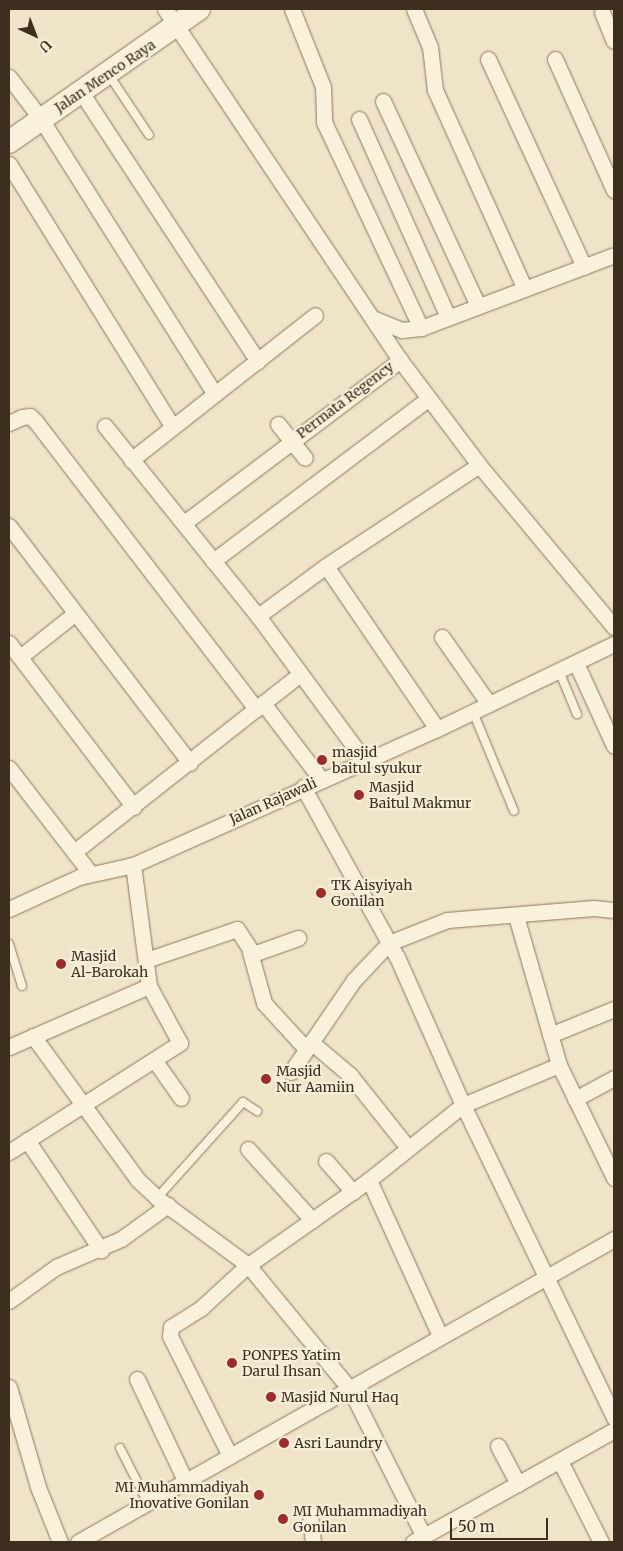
<!DOCTYPE html>
<style>
body{margin:0}
#map{position:relative;width:623px;height:1551px;overflow:hidden;background:#f0e4c8;font-family:Merriweather,serif}
div>[style]{position:absolute}
[style*='--x']{left:calc(var(--x)*1px);top:calc(var(--y)*1px);width:calc(var(--w)*1px);rotate:calc(var(--a)*1deg)}
.roads{filter:drop-shadow(0 0 1px #8d765c) drop-shadow(0 0 1px #8d765c)}
.lane>*{height:8px;margin:-4px;padding:0 4px;transform-origin:4px;border-radius:4px;background:#faf1dc}
.street>*{height:15px;margin:-7.5px;padding:0 7.5px;transform-origin:7.5px;border-radius:7.5px;background:#faf1dc}
.secondary>*{height:22px;margin:-11px;padding:0 11px;transform-origin:11px;border-radius:11px;background:#faf1dc}
.dots>*{width:14px;height:14px;translate:-50% -50%;box-sizing:border-box;border:2px solid #f7eed8;border-radius:50%}
span{translate:-50% -50%;white-space:nowrap;text-align:center;line-height:1.15;-webkit-text-stroke:4.5px #f7eed8;paint-order:stroke}
.street-label{font-size:14px;color:#3d2e20}
.poi-label{font-size:14px;color:#3d2e20}
.left{translate:0 -50%;text-align:left}
.right{translate:-100% -50%;text-align:right}
.frame{position:absolute;inset:0;border:10px solid #3d2e20;pointer-events:none}
.north{position:absolute;left:10px;top:10px;width:50px;height:50px;-webkit-text-stroke:4px #f7eed8;paint-order:stroke;rotate:137deg;font-size:14px;font-weight:700;line-height:20px;text-align:center;color:#3d2e20}
.north::after{content:'';display:block;margin:auto;width:18px;height:22px;background:#3d2e20;clip-path:polygon(50% 0,100% 100%,50% 72%,0 100%)}
.scale{position:absolute;left:450px;top:1518px;width:98px;height:22px;box-sizing:border-box;border:2px solid #3d2e20;border-top:0;padding-left:6px;font-size:15px;line-height:18px;white-space:nowrap;color:#3d2e20;-webkit-text-stroke:4px #f7eed8;paint-order:stroke}
</style>
<div id="map">
<div class="roads">
<div class="lane">
<div style="--x:109;--y:75;--w:72;--a:56.3"></div>
<div style="--x:559;--y:671;--w:47;--a:67.3"></div>
<div style="--x:473;--y:712;--w:107;--a:67.5"></div>
<div style="--x:9;--y:944;--w:44;--a:72.8"></div>
<div style="--x:157;--y:1198;--w:129;--a:-48.1"></div>
<div style="--x:243;--y:1102;--w:17;--a:33"></div>
<div style="--x:120;--y:1448;--w:62;--a:63"></div>
</div>
<div class="street">
<div style="--x:165;--y:9;--w:422;--a:56.2"></div>
<div style="--x:400;--y:360;--w:131;--a:53"></div>
<div style="--x:479;--y:465;--w:211;--a:50.2"></div>
<div style="--x:292;--y:9;--w:84;--a:68.3"></div>
<div style="--x:323;--y:87;--w:35;--a:88"></div>
<div style="--x:324;--y:122;--w:228;--a:64.8"></div>
<div style="--x:414;--y:9;--w:41;--a:67.2"></div>
<div style="--x:430;--y:47;--w:43;--a:83.4"></div>
<div style="--x:435;--y:90;--w:218;--a:65.7"></div>
<div style="--x:602;--y:12;--w:31;--a:68"></div>
<div style="--x:488;--y:59;--w:229;--a:65.2"></div>
<div style="--x:555;--y:59;--w:144;--a:65.8"></div>
<div style="--x:9;--y:77;--w:53;--a:52.7"></div>
<div style="--x:41;--y:119;--w:325;--a:57.7"></div>
<div style="--x:81;--y:92;--w:322;--a:56.7"></div>
<div style="--x:383;--y:101;--w:226;--a:65.1"></div>
<div style="--x:359;--y:119;--w:217;--a:65.8"></div>
<div style="--x:9;--y:164;--w:309;--a:58.1"></div>
<div style="--x:372;--y:318;--w:32;--a:22"></div>
<div style="--x:402;--y:330;--w:19;--a:-6"></div>
<div style="--x:421;--y:328;--w:206;--a:-20.7"></div>
<div style="--x:9;--y:423;--w:14;--a:-25"></div>
<div style="--x:22;--y:417;--w:8;--a:-7"></div>
<div style="--x:30;--y:416;--w:8;--a:45"></div>
<div style="--x:36;--y:422;--w:362;--a:52.5"></div>
<div style="--x:278;--y:424;--w:43;--a:51.5"></div>
<div style="--x:105;--y:426;--w:244;--a:51.2"></div>
<div style="--x:258;--y:616;--w:84;--a:-36.3"></div>
<div style="--x:326;--y:566;--w:183;--a:-33.4"></div>
<div style="--x:131;--y:460;--w:234;--a:-38.2"></div>
<div style="--x:188;--y:520;--w:266;--a:-37"></div>
<div style="--x:9;--y:526;--w:298;--a:52.6"></div>
<div style="--x:213;--y:561;--w:269;--a:-37"></div>
<div style="--x:326;--y:566;--w:197;--a:55.7"></div>
<div style="--x:258;--y:616;--w:179;--a:53.6"></div>
<div style="--x:442;--y:637;--w:82;--a:55"></div>
<div style="--x:9;--y:643;--w:206;--a:52.7"></div>
<div style="--x:20;--y:657;--w:69;--a:-38.5"></div>
<div style="--x:576;--y:663;--w:91;--a:65.4"></div>
<div style="--x:263;--y:703;--w:96;--a:52.7"></div>
<div style="--x:9;--y:768;--w:134;--a:52.3"></div>
<div style="--x:303;--y:787;--w:194;--a:61.1"></div>
<div style="--x:397;--y:957;--w:162;--a:66"></div>
<div style="--x:463;--y:1105;--w:348;--a:64.2"></div>
<div style="--x:74;--y:852;--w:288;--a:-38.2"></div>
<div style="--x:9;--y:909;--w:77;--a:-24.6"></div>
<div style="--x:79;--y:877;--w:55;--a:-12.5"></div>
<div style="--x:133;--y:865;--w:333;--a:-24.1"></div>
<div style="--x:437;--y:729;--w:196;--a:-25.7"></div>
<div style="--x:516;--y:916;--w:155;--a:73.9"></div>
<div style="--x:559;--y:1065;--w:126;--a:64"></div>
<div style="--x:250;--y:952;--w:53;--a:74.6"></div>
<div style="--x:264;--y:1003;--w:62;--a:47.6"></div>
<div style="--x:146;--y:960;--w:96;--a:-18.8"></div>
<div style="--x:237;--y:929;--w:30;--a:57"></div>
<div style="--x:253;--y:954;--w:48;--a:-19.6"></div>
<div style="--x:550;--y:1035;--w:69;--a:-22.1"></div>
<div style="--x:33;--y:1036;--w:178;--a:53.9"></div>
<div style="--x:138;--y:1180;--w:26;--a:43"></div>
<div style="--x:157;--y:1198;--w:113;--a:36.4"></div>
<div style="--x:248;--y:1265;--w:161;--a:50.6"></div>
<div style="--x:350;--y:1389;--w:165;--a:63.4"></div>
<div style="--x:311;--y:1042;--w:51;--a:40.2"></div>
<div style="--x:350;--y:1075;--w:93;--a:51.5"></div>
<div style="--x:9;--y:1047;--w:153;--a:-23.5"></div>
<div style="--x:155;--y:1061;--w:45;--a:54.9"></div>
<div style="--x:291;--y:1072;--w:112;--a:-55.6"></div>
<div style="--x:354;--y:980;--w:51;--a:-46.6"></div>
<div style="--x:389;--y:943;--w:62;--a:-21.6"></div>
<div style="--x:447;--y:920;--w:147;--a:-4.7"></div>
<div style="--x:594;--y:908;--w:20;--a:6"></div>
<div style="--x:575;--y:1099;--w:44;--a:-28.3"></div>
<div style="--x:27;--y:1140;--w:133;--a:56.1"></div>
<div style="--x:248;--y:1149;--w:96;--a:48"></div>
<div style="--x:9;--y:1152;--w:203;--a:-32.5"></div>
<div style="--x:180;--y:1043;--w:65;--a:-118.5"></div>
<div style="--x:149;--y:986;--w:122;--a:-97.5"></div>
<div style="--x:326;--y:1161;--w:41;--a:48.9"></div>
<div style="--x:369;--y:1180;--w:171;--a:65.5"></div>
<div style="--x:9;--y:1301;--w:58;--a:-35.9"></div>
<div style="--x:56;--y:1267;--w:71;--a:-23.3"></div>
<div style="--x:121;--y:1239;--w:58;--a:-35.9"></div>
<div style="--x:137;--y:1379;--w:114;--a:64.6"></div>
<div style="--x:9;--y:1387;--w:104;--a:73.8"></div>
<div style="--x:38;--y:1487;--w:59;--a:68.2"></div>
<div style="--x:498;--y:1446;--w:43;--a:62.2"></div>
<div style="--x:230;--y:1456;--w:134;--a:-116.6"></div>
<div style="--x:170;--y:1336;--w:9;--a:-84"></div>
<div style="--x:171;--y:1327;--w:36;--a:-32"></div>
<div style="--x:201;--y:1308;--w:64;--a:-42.5"></div>
<div style="--x:248;--y:1265;--w:148;--a:-35.1"></div>
<div style="--x:369;--y:1180;--w:120;--a:-38.6"></div>
<div style="--x:463;--y:1105;--w:104;--a:-22.6"></div>
<div style="--x:560;--y:1461;--w:91;--a:63.2"></div>
<div style="--x:310;--y:1514;--w:28;--a:84"></div>
<div style="--x:78;--y:1542;--w:616;--a:-29.48"></div>
<div style="--x:413;--y:1542;--w:230;--a:-29.1"></div>
</div>
<div class="secondary">
<div style="--x:9;--y:142;--w:232;--a:-35"></div>
</div>
</div>
<div class="dots">
<div style="left:322px;top:760px;background:#9e2a2b"></div>
<div style="left:359px;top:795px;background:#9e2a2b"></div>
<div style="left:321px;top:893px;background:#9e2a2b"></div>
<div style="left:61px;top:964px;background:#9e2a2b"></div>
<div style="left:266px;top:1079px;background:#9e2a2b"></div>
<div style="left:232px;top:1363px;background:#9e2a2b"></div>
<div style="left:271px;top:1397px;background:#9e2a2b"></div>
<div style="left:284px;top:1443px;background:#9e2a2b"></div>
<div style="left:259px;top:1495px;background:#9e2a2b"></div>
<div style="left:283px;top:1519px;background:#9e2a2b"></div>
</div>
<div class="street-label">
<span style="left:105px;top:76px;rotate:-34deg">Jalan Menco Raya</span>
<span style="left:345px;top:400px;rotate:-37deg">Permata Regency</span>
<span style="left:273px;top:801px;rotate:-24deg">Jalan Rajawali</span>
</div>
<div class="poi-label">
<span class="left" style="left:332px;top:760px">masjid<br>baitul syukur</span>
<span class="left" style="left:369px;top:795px">Masjid<br>Baitul Makmur</span>
<span class="left" style="left:331px;top:893px">TK Aisyiyah<br>Gonilan</span>
<span class="left" style="left:71px;top:964px">Masjid<br>Al-Barokah</span>
<span class="left" style="left:276px;top:1079px">Masjid<br>Nur Aamiin</span>
<span class="left" style="left:242px;top:1363px">PONPES Yatim<br>Darul Ihsan</span>
<span class="left" style="left:281px;top:1397px">Masjid Nurul Haq</span>
<span class="left" style="left:294px;top:1443px">Asri Laundry</span>
<span class="right" style="left:249px;top:1495px">MI Muhammadiyah<br>Inovative Gonilan</span>
<span class="left" style="left:293px;top:1519px">MI Muhammadiyah<br>Gonilan</span>
</div>
<div class="frame"></div>
<div class="north">U</div>
<div class="scale">50 m</div>
</div>
